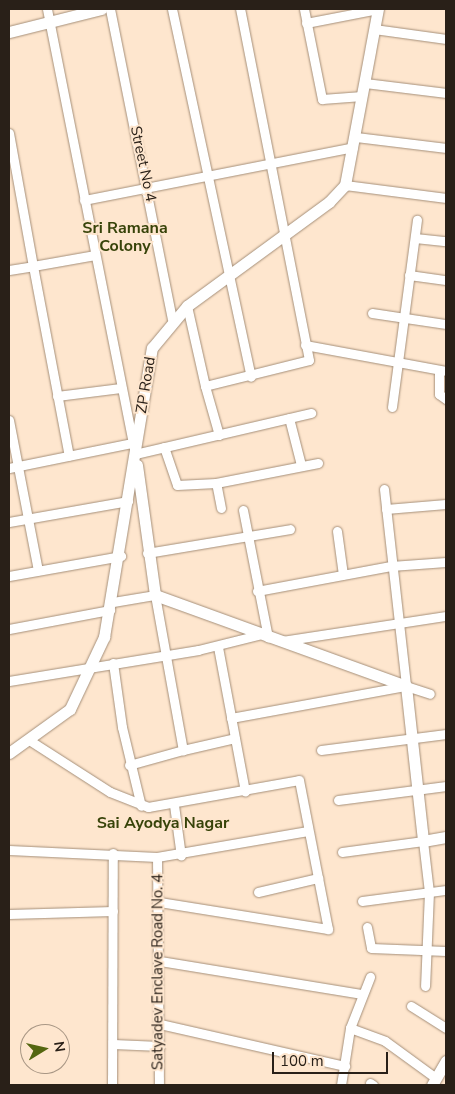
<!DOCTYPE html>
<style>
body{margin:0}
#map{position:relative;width:455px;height:1094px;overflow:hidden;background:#fee6ce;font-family:"Nunito Sans",sans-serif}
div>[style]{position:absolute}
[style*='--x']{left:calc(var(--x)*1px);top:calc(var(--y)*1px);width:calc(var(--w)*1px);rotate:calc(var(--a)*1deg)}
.roads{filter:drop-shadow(0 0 1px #a58f79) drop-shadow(0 0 1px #a58f79)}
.street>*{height:9px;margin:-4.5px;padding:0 4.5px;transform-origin:4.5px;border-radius:4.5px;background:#fff}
.secondary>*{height:11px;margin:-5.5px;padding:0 5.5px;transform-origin:5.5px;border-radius:5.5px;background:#fff}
span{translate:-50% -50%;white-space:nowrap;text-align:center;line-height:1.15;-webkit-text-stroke:4px #fee6ce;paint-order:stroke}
.street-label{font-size:15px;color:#292018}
.neighbourhood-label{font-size:16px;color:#374309;font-weight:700}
.frame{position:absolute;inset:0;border:10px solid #292018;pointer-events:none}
.north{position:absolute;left:20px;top:1024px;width:50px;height:50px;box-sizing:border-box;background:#fee6ce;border:1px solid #a99785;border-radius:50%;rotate:81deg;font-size:14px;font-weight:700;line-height:20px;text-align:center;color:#292018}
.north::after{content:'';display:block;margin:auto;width:18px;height:22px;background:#546610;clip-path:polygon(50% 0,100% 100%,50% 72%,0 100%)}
.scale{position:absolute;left:272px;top:1052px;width:116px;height:22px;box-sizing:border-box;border:2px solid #292018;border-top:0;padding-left:6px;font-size:15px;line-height:18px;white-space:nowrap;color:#292018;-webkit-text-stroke:4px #fee6ce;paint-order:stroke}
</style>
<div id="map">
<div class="roads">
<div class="street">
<div style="--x:47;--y:9;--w:454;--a:78.8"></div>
<div style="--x:135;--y:454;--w:181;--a:-13.1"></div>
<div style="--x:110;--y:9;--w:316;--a:78.7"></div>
<div style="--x:172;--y:9;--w:376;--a:77.9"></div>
<div style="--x:304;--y:9;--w:92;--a:78.7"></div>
<div style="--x:322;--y:99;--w:40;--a:-4.3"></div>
<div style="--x:306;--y:23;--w:73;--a:-11"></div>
<div style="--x:374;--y:29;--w:73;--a:7.9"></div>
<div style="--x:365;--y:83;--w:82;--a:7"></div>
<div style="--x:9;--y:133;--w:135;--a:79.8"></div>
<div style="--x:33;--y:266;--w:63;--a:-10.1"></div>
<div style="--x:356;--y:137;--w:91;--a:7"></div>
<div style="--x:345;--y:185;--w:102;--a:7.3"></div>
<div style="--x:84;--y:200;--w:274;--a:-11.1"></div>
<div style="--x:415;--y:238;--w:31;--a:6"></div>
<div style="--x:9;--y:270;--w:24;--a:-9"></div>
<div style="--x:33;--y:266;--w:193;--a:79.3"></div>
<div style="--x:409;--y:275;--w:37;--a:8"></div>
<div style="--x:187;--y:306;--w:82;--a:77.3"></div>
<div style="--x:205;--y:386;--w:107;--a:-14"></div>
<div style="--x:309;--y:360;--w:358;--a:-101.1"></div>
<div style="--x:372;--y:313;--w:75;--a:8.5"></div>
<div style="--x:305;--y:345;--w:143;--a:10.4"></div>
<div style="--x:439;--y:370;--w:24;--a:90"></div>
<div style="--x:439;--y:394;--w:9;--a:36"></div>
<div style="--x:205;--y:386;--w:51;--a:74.1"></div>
<div style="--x:57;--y:396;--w:64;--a:-7.1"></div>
<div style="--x:392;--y:407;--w:189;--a:-82.4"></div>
<div style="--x:289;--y:418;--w:49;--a:75.7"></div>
<div style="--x:9;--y:420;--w:153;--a:79.1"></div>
<div style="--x:164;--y:447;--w:40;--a:71.1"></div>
<div style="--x:177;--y:485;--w:39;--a:-3"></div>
<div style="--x:9;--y:468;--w:126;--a:-11.5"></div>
<div style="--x:384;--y:489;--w:198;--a:83.6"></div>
<div style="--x:221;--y:508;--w:25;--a:-101"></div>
<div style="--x:216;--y:483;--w:104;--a:-11.1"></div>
<div style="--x:386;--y:509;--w:60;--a:-4.8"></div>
<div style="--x:243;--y:510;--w:130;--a:78.9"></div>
<div style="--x:9;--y:522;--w:121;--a:-10"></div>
<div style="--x:337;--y:531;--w:44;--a:82.2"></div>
<div style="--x:147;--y:553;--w:145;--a:-9.5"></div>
<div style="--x:9;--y:576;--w:114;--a:-10.1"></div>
<div style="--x:257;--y:591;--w:136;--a:-10.6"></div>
<div style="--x:391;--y:566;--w:55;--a:-4.2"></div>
<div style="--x:113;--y:602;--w:43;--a:-9.5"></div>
<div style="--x:155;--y:595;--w:158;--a:79.8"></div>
<div style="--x:183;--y:750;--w:56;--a:164.5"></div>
<div style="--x:9;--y:629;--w:103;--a:-10.7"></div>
<div style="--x:282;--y:641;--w:166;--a:-8.7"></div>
<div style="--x:218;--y:647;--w:147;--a:79.4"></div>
<div style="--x:113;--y:663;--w:65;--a:82"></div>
<div style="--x:122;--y:727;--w:81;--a:76.5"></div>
<div style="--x:9;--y:681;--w:192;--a:-9.3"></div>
<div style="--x:198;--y:650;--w:62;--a:-14"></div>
<div style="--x:231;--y:718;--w:178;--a:-10.4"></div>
<div style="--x:406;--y:686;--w:25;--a:18"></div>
<div style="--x:29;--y:740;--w:96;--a:32.7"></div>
<div style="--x:110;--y:792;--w:41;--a:21.5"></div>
<div style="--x:148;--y:807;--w:153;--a:-10.1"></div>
<div style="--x:299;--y:780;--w:152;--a:79"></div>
<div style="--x:328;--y:929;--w:171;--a:-170.9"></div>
<div style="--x:183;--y:750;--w:53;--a:-13"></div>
<div style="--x:321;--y:750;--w:126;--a:-7.3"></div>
<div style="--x:338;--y:800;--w:109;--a:-7.4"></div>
<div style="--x:174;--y:805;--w:51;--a:82.2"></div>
<div style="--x:9;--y:850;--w:148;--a:2.7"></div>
<div style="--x:157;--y:857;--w:228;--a:89.5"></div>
<div style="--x:342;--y:852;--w:82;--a:-7.7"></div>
<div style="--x:423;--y:841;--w:51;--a:83.3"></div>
<div style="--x:429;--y:892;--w:94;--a:92.4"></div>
<div style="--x:157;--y:857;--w:153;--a:-9.8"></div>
<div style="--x:258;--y:892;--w:62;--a:-13.1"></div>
<div style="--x:362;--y:901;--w:85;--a:-7.5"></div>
<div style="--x:9;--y:914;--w:104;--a:-1.7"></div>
<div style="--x:367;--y:927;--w:21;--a:79"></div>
<div style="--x:371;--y:948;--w:75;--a:2.3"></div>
<div style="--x:160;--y:961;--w:205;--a:9.3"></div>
<div style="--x:411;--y:1006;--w:41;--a:32.2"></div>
<div style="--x:160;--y:1024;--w:190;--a:12.8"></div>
<div style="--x:350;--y:1028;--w:37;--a:20"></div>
<div style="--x:385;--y:1041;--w:63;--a:36"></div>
<div style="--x:113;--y:1044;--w:47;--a:2.4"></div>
<div style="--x:370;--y:1083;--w:4;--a:34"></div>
<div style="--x:112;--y:1085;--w:232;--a:-89.8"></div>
<div style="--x:341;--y:1085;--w:58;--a:-81"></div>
<div style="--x:350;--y:1028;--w:55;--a:-68.6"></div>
</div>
<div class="secondary">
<div style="--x:9;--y:32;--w:95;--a:-14"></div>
<div style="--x:137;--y:465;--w:131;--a:82.1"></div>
<div style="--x:155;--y:595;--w:267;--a:19.9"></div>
<div style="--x:406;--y:686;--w:156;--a:83.7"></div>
<div style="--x:423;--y:841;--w:23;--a:-10"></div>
<div style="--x:9;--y:753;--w:75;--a:-35.8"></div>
<div style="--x:70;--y:709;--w:80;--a:-64.7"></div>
<div style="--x:104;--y:637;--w:293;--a:-80.6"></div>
<div style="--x:152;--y:348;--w:55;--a:-50.2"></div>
<div style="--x:187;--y:306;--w:176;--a:-36.2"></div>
<div style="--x:329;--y:202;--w:23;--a:-47"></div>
<div style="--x:345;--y:185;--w:179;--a:-79.4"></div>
<div style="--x:432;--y:1085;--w:28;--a:-60"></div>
</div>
</div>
<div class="street-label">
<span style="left:143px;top:164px;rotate:78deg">Street No 4</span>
<span style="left:146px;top:385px;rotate:-81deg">ZP Road</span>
<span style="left:158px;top:972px;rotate:-90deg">Satyadev Enclave Road No. 4</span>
</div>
<div class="neighbourhood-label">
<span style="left:125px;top:237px">Sri Ramana<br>Colony</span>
<span style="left:163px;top:823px">Sai Ayodya Nagar</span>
</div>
<div class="frame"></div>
<div class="north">N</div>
<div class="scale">100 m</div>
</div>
